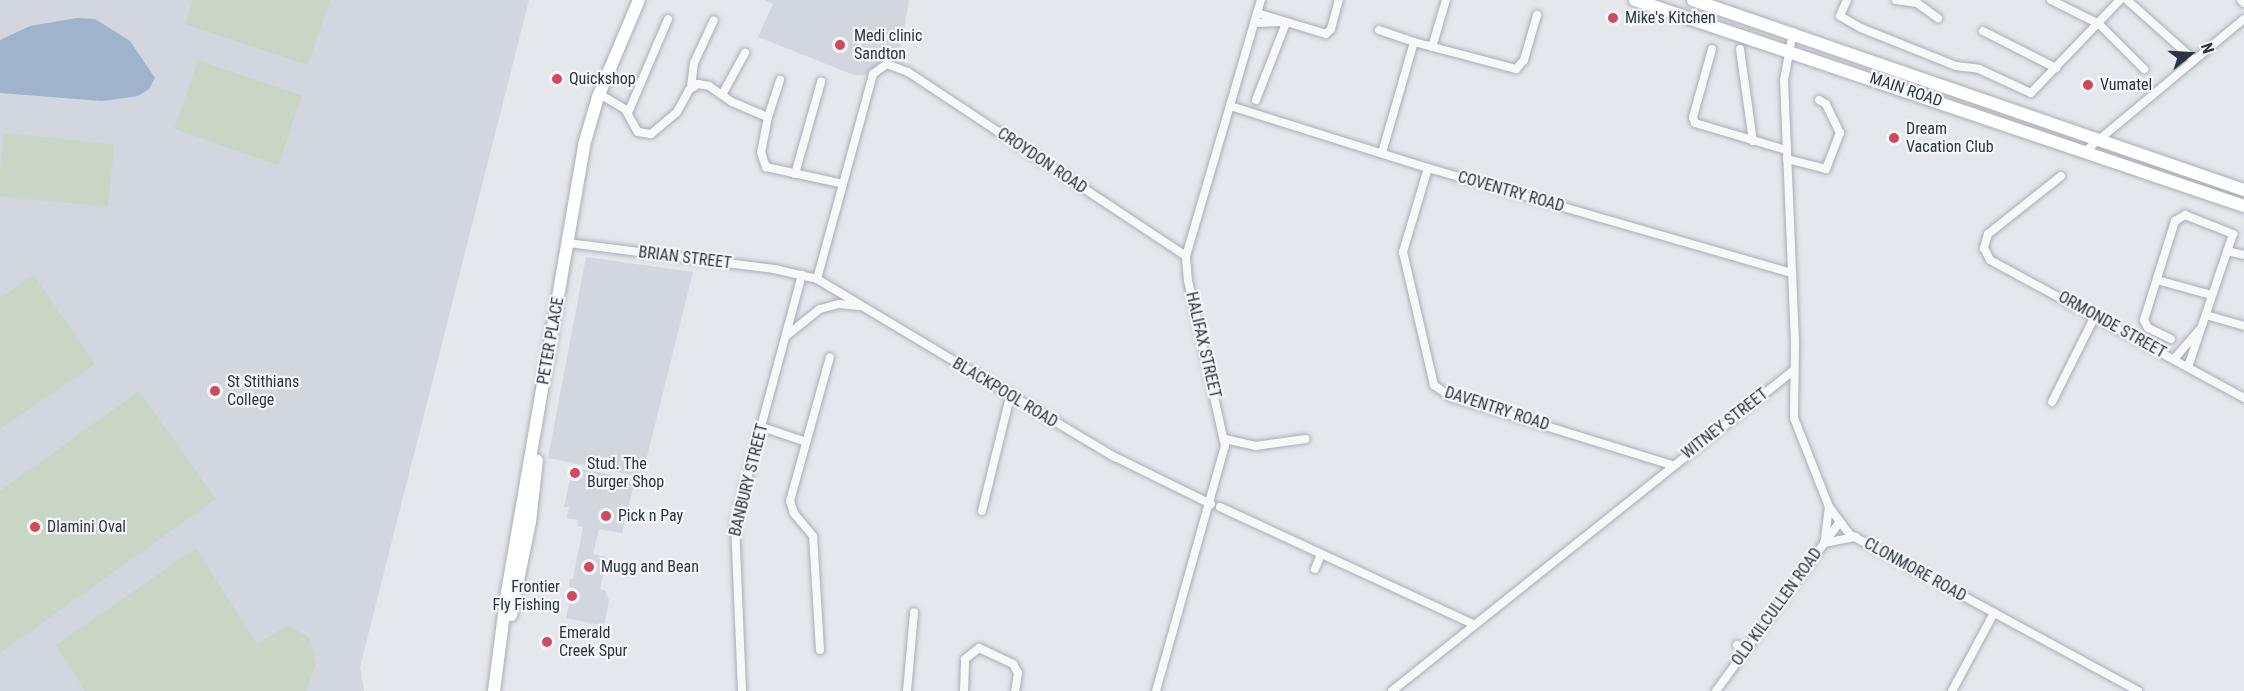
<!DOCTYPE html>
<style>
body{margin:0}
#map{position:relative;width:2244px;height:691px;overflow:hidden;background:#e4e7ec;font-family:"Roboto Condensed",sans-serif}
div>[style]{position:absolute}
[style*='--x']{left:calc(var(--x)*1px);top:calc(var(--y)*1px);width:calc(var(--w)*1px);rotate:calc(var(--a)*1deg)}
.built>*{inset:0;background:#d2d6de}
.green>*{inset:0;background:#c9d6c5;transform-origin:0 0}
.water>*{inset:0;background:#9fb4cc}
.roads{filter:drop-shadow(0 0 2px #a9aeb7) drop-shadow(0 0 2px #a9aeb7)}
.minor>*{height:8px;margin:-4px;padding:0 4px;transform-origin:4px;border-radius:4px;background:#f7f8fa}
.secondary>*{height:12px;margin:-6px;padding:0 6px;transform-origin:6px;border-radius:6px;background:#fff}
.dots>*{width:16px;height:16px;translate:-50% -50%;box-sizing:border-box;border:3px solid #f4f6f9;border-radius:50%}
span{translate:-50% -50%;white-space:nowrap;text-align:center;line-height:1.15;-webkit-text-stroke:4.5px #f4f6f9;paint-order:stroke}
.poi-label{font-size:16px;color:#2b3445}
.left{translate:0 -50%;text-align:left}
.right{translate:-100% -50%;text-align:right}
.street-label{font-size:16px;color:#2b3445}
.north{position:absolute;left:2160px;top:24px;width:60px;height:60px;-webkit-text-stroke:4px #f4f6f9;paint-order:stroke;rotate:72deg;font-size:16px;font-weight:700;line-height:24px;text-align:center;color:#2b3445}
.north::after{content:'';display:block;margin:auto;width:21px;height:27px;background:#2b3445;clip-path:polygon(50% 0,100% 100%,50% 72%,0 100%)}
</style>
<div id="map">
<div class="built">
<div style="clip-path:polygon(0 0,529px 0,360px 667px,364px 691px,0 691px)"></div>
<div style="clip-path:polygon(765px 0,909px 0,900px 53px,864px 75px,854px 75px,758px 37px,773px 4px)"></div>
<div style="clip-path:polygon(586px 257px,693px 272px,642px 477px,548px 458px)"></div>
<div style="clip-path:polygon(573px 467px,635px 480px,622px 533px,599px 529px,593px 554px,607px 557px,600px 589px,605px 590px,609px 600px,604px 626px,566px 618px,573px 588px,569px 587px,570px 579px,573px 579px,583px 527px,577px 526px,578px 520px,567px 518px,569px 507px,564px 507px)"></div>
</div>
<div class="green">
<div style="clip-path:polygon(193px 0,330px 0,308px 65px,185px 24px)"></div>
<div style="left:198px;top:60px;width:110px;height:73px;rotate:19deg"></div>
<div style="left:4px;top:133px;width:111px;height:63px;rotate:6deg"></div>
<div style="clip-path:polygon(34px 275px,95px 364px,0 429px,0 298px)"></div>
<div style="clip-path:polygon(139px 391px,216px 499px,0 653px,0 491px)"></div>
<div style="clip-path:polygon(196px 548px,257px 644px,288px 625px,310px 638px,316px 664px,306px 691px,85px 691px,56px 645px)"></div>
</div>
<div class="water">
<div style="clip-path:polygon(77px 18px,95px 19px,130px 41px,155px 78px,149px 89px,138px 96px,102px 101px,0 93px,0 40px,30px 26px)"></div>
</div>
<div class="roads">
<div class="minor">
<div style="--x:1847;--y:0;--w:17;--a:114"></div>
<div style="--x:1840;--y:16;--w:24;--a:30"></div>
<div style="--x:1861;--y:28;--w:102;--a:21.8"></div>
<div style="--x:1956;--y:66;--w:23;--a:7"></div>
<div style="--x:1979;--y:69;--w:57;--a:24.8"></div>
<div style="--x:2031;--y:93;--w:129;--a:-46.3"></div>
<div style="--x:1896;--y:0;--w:21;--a:8"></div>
<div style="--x:1917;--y:3;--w:26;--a:36"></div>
<div style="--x:2051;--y:0;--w:54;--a:26.6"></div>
<div style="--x:2099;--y:24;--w:64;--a:45"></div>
<div style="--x:2127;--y:0;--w:89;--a:41.8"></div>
<div style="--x:2241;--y:0;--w:4;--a:45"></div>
<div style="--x:1257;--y:13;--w:72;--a:16.9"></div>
<div style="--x:1326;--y:34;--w:7;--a:-45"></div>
<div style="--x:1331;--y:29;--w:30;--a:-75"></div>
<div style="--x:1254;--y:23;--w:28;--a:-2"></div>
<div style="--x:1379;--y:30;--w:37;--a:19"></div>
<div style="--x:1414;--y:42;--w:116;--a:106.1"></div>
<div style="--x:1983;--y:31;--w:82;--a:26.9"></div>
<div style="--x:1793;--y:32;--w:49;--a:100.6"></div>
<div style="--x:1784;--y:80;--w:265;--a:87.6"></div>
<div style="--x:1795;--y:345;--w:73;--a:90.8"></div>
<div style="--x:1794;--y:418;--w:96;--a:68.5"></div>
<div style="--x:1829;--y:507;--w:34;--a:53"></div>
<div style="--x:1849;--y:534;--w:329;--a:28.5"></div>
<div style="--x:1414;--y:42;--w:106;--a:14.8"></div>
<div style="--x:1516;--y:69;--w:12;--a:-48"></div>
<div style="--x:1524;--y:60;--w:47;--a:-73.9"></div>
<div style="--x:1432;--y:47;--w:49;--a:-73.4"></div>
<div style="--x:1712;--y:49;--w:71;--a:105.6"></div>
<div style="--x:1693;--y:117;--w:6;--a:72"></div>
<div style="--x:1695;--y:123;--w:95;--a:16.5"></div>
<div style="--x:1740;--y:49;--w:93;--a:82"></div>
<div style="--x:691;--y:87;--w:24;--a:-83"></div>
<div style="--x:694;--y:63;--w:47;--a:-65.1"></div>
<div style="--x:723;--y:93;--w:46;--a:-61.2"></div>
<div style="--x:603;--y:96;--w:26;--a:31"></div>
<div style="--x:625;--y:109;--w:26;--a:61"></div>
<div style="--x:638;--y:132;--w:13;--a:9"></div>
<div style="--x:651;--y:134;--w:34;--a:-40"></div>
<div style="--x:677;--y:112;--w:25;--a:-61"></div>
<div style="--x:689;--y:90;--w:11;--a:-34"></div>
<div style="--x:698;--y:84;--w:11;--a:10"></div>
<div style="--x:709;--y:86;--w:28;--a:35"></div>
<div style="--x:732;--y:102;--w:39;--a:23"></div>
<div style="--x:768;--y:117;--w:39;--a:-72"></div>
<div style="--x:1256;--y:100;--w:83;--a:-68.7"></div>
<div style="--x:1230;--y:106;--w:207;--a:17.4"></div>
<div style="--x:1428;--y:168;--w:379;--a:16.1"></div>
<div style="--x:628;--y:113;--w:102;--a:-66.9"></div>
<div style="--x:768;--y:117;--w:36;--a:101"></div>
<div style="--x:761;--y:152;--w:16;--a:72"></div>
<div style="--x:766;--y:167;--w:79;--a:12.4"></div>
<div style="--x:2083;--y:153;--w:209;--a:-39.8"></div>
<div style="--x:1787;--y:159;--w:40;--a:14.4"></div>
<div style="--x:1826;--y:169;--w:39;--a:-69"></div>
<div style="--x:1840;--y:133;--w:32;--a:-116"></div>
<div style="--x:1826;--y:104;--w:8;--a:-150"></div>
<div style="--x:1428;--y:168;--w:88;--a:106.6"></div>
<div style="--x:1403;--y:252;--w:137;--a:76.9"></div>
<div style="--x:1434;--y:385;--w:19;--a:36"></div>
<div style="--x:1449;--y:396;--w:233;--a:17.2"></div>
<div style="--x:795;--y:174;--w:96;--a:-74.2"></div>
<div style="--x:2061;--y:176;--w:93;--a:141.5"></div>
<div style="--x:1988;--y:234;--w:15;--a:106"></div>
<div style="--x:1984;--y:248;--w:13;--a:63"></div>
<div style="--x:1990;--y:260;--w:289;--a:28.5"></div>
<div style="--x:568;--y:243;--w:208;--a:7.2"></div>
<div style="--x:774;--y:269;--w:44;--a:13.1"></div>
<div style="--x:817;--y:279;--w:347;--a:30.9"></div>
<div style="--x:1115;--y:457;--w:107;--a:26.1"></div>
<div style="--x:2227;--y:251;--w:17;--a:13"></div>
<div style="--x:817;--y:279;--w:213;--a:-74.7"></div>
<div style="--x:873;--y:74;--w:17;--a:-36"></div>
<div style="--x:887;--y:64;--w:22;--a:21"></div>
<div style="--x:908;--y:72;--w:333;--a:33.5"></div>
<div style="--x:2157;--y:280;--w:56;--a:15.5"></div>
<div style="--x:2206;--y:315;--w:40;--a:16"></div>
<div style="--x:786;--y:336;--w:43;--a:-38.5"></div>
<div style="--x:820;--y:309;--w:20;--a:-15"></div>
<div style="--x:839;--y:304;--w:20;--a:6"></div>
<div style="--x:2171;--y:339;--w:25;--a:-154"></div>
<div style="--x:2148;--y:328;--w:9;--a:-117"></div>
<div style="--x:2144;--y:320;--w:104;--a:-72.6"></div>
<div style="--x:2175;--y:221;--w:12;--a:-31"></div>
<div style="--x:2185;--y:215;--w:52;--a:21.6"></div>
<div style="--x:2233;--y:234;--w:140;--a:108.7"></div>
<div style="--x:2174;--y:359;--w:38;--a:-49"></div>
<div style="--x:2052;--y:402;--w:96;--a:-63.4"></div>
<div style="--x:762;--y:427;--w:46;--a:18.8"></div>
<div style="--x:1225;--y:439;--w:31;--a:13"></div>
<div style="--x:1255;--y:446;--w:51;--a:-7.8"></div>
<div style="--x:1220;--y:507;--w:279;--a:24.8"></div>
<div style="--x:982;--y:511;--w:117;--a:-76.2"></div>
<div style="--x:1825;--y:539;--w:32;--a:-83"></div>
<div style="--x:1824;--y:543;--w:32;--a:-11"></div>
<div style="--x:1315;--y:569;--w:16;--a:-68"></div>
<div style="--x:1737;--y:645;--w:9;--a:32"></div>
<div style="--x:820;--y:650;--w:114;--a:-93.5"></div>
<div style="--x:813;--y:536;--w:30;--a:-130"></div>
<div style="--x:794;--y:513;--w:13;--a:-108"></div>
<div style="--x:790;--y:501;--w:149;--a:-74.5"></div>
<div style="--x:742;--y:691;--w:168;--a:-92.4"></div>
<div style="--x:735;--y:523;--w:257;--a:-74.9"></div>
<div style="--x:907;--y:691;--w:79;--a:-84.9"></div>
<div style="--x:964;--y:691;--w:32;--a:-88"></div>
<div style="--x:965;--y:659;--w:18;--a:-38"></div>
<div style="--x:979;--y:648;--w:38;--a:25"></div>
<div style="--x:1013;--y:664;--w:10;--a:61"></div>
<div style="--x:1018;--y:673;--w:18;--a:99"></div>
<div style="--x:1156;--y:691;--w:255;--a:-74.3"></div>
<div style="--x:1225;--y:446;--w:169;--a:-102.6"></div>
<div style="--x:1188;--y:281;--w:25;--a:-95"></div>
<div style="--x:1186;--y:256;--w:267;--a:-73.7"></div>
<div style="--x:1392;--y:691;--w:514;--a:-38.61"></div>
<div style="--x:1716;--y:691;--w:208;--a:-53.8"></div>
<div style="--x:1952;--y:691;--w:89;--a:-61.7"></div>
</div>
<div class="secondary">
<div style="--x:1635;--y:0;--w:643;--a:18.69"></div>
<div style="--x:1693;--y:0;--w:583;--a:19.03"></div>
<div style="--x:511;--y:615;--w:95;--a:-78.5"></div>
<div style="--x:530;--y:522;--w:62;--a:-83.6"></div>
<div style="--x:494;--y:691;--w:94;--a:-82.6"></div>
<div style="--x:506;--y:598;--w:460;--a:-80.2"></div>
<div style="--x:584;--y:145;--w:50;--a:-73.7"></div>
<div style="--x:598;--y:97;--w:105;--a:-67.1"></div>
</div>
</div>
<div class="dots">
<div style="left:1613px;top:18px;background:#d1495b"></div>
<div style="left:840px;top:45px;background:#d1495b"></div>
<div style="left:557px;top:79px;background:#d1495b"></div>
<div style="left:2088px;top:85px;background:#d1495b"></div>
<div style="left:1894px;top:138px;background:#d1495b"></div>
<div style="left:215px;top:391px;background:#d1495b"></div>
<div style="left:575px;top:473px;background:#d1495b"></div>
<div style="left:606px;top:516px;background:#d1495b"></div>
<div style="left:35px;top:527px;background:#d1495b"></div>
<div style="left:589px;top:567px;background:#d1495b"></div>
<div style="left:572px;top:596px;background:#d1495b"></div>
<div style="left:547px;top:642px;background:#d1495b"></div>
</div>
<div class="poi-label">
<span class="left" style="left:1625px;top:18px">Mike's Kitchen</span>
<span class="left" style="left:854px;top:45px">Medi clinic<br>Sandton</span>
<span class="left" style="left:569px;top:79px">Quickshop</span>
<span class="left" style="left:2100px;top:85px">Vumatel</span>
<span class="left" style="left:1906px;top:138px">Dream<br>Vacation Club</span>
<span class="left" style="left:227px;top:391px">St Stithians<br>College</span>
<span class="left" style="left:587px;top:473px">Stud. The<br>Burger Shop</span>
<span class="left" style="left:618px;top:516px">Pick n Pay</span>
<span class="left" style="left:47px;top:527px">Dlamini Oval</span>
<span class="left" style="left:601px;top:567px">Mugg and Bean</span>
<span class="right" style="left:560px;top:596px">Frontier<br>Fly Fishing</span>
<span class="left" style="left:559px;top:642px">Emerald<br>Creek Spur</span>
</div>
<div class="street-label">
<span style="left:1906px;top:90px;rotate:19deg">MAIN ROAD</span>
<span style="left:1042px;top:161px;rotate:34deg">CROYDON ROAD</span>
<span style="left:1511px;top:192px;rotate:16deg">COVENTRY ROAD</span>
<span style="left:685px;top:258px;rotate:7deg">BRIAN STREET</span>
<span style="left:2112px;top:325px;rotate:29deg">ORMONDE STREET</span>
<span style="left:551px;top:341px;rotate:-80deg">PETER PLACE</span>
<span style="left:1203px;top:345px;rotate:77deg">HALIFAX STREET</span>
<span style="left:1005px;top:393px;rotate:31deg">BLACKPOOL ROAD</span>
<span style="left:1497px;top:409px;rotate:18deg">DAVENTRY ROAD</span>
<span style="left:1725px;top:424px;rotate:-38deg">WITNEY STREET</span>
<span style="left:749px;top:480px;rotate:-76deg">BANBURY STREET</span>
<span style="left:1915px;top:570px;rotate:29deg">CLONMORE ROAD</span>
<span style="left:1777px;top:607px;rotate:-54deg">OLD KILCULLEN ROAD</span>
</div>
<div class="north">N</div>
</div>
